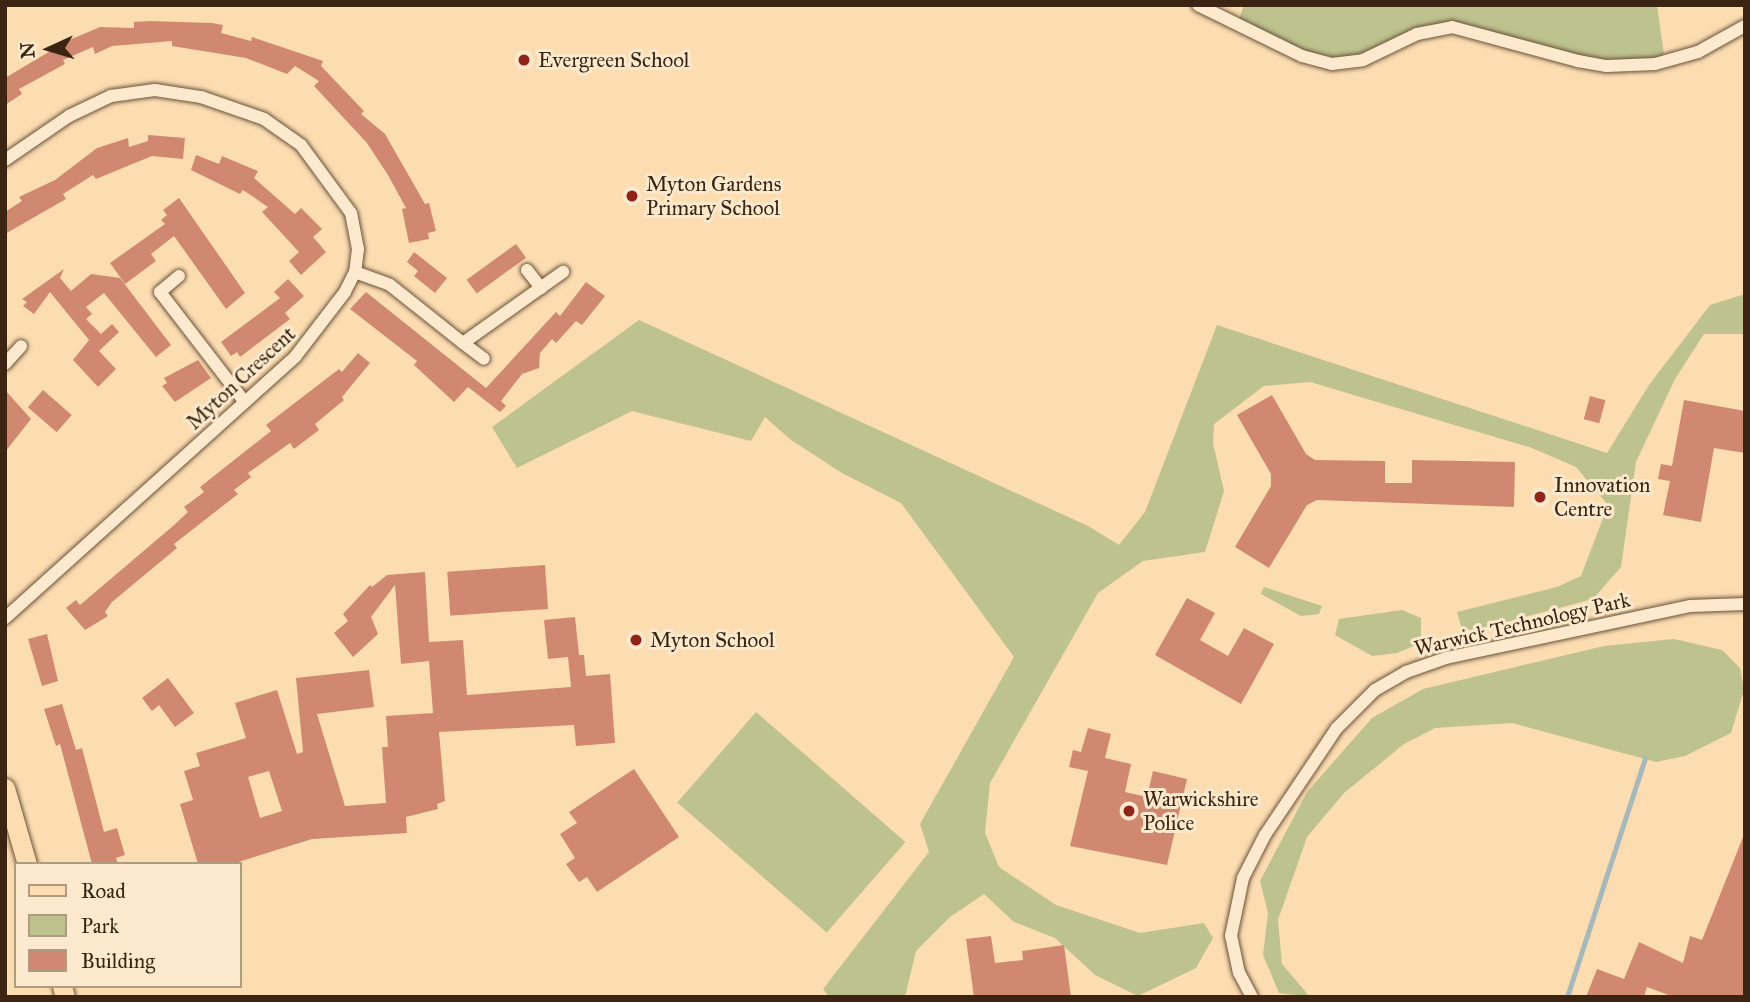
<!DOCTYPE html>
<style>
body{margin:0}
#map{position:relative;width:1750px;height:1002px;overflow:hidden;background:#fcddb2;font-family:"IM FELL Great Primer",serif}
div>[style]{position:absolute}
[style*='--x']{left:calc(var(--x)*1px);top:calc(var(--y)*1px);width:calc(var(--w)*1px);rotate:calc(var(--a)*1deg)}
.green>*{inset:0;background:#bdc28e;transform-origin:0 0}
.stream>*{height:4.5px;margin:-2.25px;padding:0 2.25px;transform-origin:2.25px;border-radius:2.25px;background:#a6b8b9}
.building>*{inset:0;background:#d08870;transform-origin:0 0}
.roads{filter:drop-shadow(0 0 2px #6b523a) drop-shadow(0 0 2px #6b523a)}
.minor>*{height:12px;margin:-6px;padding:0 6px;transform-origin:6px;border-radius:6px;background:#fde9cd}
.primary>*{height:19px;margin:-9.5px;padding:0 9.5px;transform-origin:9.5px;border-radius:9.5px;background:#fcddb2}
.dots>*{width:19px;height:19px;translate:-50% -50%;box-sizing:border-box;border:4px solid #fde9cd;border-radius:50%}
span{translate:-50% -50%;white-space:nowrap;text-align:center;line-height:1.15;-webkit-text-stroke:6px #fde9cd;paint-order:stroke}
.poi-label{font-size:21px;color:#3b2412}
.left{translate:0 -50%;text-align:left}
.street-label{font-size:21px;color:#3b2412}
.frame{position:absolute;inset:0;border:7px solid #3b2412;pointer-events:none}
.legend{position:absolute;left:14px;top:862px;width:228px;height:126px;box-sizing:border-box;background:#fde9cd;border:2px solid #af9a82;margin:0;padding:9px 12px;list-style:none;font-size:21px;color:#3b2412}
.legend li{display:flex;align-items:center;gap:14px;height:35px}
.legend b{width:35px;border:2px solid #af9a82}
.north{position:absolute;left:14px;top:14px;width:70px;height:70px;-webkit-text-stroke:5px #fde9cd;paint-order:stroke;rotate:266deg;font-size:19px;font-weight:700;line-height:28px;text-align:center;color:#3b2412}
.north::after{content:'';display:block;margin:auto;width:24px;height:32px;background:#3b2412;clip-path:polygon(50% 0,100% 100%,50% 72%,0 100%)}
</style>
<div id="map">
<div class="green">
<div style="clip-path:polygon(1244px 5px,1657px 5px,1665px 62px,1607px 66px,1471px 29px,1400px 41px,1332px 64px,1237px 25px)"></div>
<div style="clip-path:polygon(1745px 294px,1745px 334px,1704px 334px,1675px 379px,1636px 462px,1621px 567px,1593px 599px,1472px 631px,1461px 626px,1457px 612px,1557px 587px,1581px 576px,1608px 505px,1576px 467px,1532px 448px,1310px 382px,1264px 386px,1214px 424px,1213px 443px,1224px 491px,1205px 552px,1143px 561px,1098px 593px,990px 783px,985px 833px,999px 867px,1056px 905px,1140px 933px,1204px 923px,1213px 938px,1196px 968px,1138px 996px,1095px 975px,1055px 938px,1014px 922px,984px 894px,950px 917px,916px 951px,905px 997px,829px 997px,823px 989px,929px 852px,920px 824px,1014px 657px,901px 503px,842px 473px,791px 440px,765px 417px,751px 441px,632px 411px,517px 468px,492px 427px,639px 320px,1088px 526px,1119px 545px,1145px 512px,1217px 325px,1607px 453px,1649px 385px,1710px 305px)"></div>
<div style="clip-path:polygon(1264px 587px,1322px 606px,1319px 614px,1301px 616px,1261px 594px)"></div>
<div style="clip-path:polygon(1402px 610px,1421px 618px,1421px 643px,1397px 653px,1372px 656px,1335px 635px,1339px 619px)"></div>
<div style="clip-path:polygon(1674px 639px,1722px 650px,1740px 668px,1744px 690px,1731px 733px,1685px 756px,1656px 762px,1512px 723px,1435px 728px,1404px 744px,1344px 793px,1307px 837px,1278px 920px,1282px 964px,1310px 997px,1279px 993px,1263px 955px,1268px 913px,1260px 881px,1307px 792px,1372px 718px,1423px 689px,1604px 646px)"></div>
<div style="left:756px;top:712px;width:198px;height:120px;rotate:41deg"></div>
</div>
<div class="stream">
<div style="--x:1567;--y:997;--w:251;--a:-71.9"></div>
</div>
<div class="building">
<div style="clip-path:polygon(150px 21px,212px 23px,223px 25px,221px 33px,251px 41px,252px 37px,323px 61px,321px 66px,364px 111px,361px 114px,385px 134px,425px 204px,429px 203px,436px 231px,428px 233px,429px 239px,409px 243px,402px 209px,406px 208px,388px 175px,367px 143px,314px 86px,319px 81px,295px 66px,287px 74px,246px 58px,172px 46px,172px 41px,112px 46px,95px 54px,93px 47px,63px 60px,65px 64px,19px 89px,22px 94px,5px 105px,5px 78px,67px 41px,100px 27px,134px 28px,134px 22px)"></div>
<div style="clip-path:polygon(148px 135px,185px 138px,183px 159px,152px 156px,96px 179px,93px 175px,63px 194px,66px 199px,5px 234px,5px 212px,22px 201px,19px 197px,55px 180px,97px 148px,128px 138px,129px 147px,148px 141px)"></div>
<div style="clip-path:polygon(196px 155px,219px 164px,222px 156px,258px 171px,254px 178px,295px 214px,301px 208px,322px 229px,313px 237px,326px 252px,301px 275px,289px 261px,299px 252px,262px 212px,268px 207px,243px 190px,240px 194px,191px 170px)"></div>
<div style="clip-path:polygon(179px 198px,245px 293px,226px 309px,174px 236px,151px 254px,156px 261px,125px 284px,110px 263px,165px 224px,161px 220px,167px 215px,163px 210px)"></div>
<div style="left:516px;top:244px;width:17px;height:61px;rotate:54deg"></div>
<div style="clip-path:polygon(414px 252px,447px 278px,435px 293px,414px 276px,418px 271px,407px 262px)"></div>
<div style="clip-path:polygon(64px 269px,60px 278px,71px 291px,91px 274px,120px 278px,171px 345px,156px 357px,104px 293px,86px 307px,92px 314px,86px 319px,101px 334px,112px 324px,119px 332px,99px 351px,116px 369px,98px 387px,73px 360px,89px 340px,50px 292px,34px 314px,23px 306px,27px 302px,22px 299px)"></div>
<div style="clip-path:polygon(288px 279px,304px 296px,285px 313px,290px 319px,240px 357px,237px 352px,231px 356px,221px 342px,280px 298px,274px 292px)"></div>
<div style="clip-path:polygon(586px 282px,605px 296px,582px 325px,576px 321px,556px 343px,552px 339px,540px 353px,539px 368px,522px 374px,501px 401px,506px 406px,500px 412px,468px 387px,454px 402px,414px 365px,417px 361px,350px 309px,366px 292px,486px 388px,556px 312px,560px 316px)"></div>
<div style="clip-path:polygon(358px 353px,370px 363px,342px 397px,344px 400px,315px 424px,319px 430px,294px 449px,290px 443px,248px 473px,251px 477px,234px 490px,238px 494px,174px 544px,177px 548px,112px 602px,105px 612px,108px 616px,85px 630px,66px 608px,76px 600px,80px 605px,173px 526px,188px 512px,184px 507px,204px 492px,200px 487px,271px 431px,266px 425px,339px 369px,342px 372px)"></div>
<div style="clip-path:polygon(198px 360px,211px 378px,175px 402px,162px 386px,167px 383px,164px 378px)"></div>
<div style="clip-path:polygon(5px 390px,31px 419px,5px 452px)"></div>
<div style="left:43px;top:390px;width:38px;height:23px;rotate:41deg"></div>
<div style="clip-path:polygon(1272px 395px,1306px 454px,1315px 460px,1385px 461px,1385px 483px,1412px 483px,1412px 460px,1515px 462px,1514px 507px,1317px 500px,1307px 505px,1269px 568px,1235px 547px,1271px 486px,1271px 474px,1237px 415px)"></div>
<div style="left:1590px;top:396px;width:16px;height:24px;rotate:15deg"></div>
<div style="clip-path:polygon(1684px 400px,1745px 411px,1745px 453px,1714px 448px,1701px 522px,1663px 515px,1670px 481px,1658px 479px,1661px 464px,1672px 466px)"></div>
<div style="left:545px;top:565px;width:44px;height:98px;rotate:86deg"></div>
<div style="clip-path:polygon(evenodd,425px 572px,429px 642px,463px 640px,467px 695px,571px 687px,568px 657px,548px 659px,544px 620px,575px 617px,579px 655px,584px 655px,586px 676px,610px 674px,615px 743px,576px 746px,574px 725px,439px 732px,445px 801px,437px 804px,438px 809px,406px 817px,407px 833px,312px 839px,235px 863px,198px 864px,180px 804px,193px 800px,184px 771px,200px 766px,196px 753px,246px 738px,235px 703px,277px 690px,297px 754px,303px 752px,296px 678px,369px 670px,374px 707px,317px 714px,345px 806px,386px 803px,382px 747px,388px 747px,386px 716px,433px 713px,429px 661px,401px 664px,395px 585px,371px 617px,378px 634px,353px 657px,334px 633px,348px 621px,343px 614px,370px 585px,372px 587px,387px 575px,425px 572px,269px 771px,282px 811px,260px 818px,248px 777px,269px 771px)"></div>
<div style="clip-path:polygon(1187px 598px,1215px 613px,1200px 640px,1228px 656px,1244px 628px,1274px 644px,1241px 704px,1155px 655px)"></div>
<div style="clip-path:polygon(47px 634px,58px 681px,42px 686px,28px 639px)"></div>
<div style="clip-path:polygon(168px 678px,194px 713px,175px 727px,159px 705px,152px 711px,142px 698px)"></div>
<div style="clip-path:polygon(62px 704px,76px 750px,82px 748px,104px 832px,117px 828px,125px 855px,116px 858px,118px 864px,92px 864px,60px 744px,56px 746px,44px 709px)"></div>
<div style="clip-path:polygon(1088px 728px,1111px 734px,1105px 758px,1131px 764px,1125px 792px,1147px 797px,1153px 771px,1187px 779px,1167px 865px,1070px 846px,1088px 771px,1069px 767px,1073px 750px,1081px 752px)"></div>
<div style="clip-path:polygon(634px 769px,679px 837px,597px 892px,587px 877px,579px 882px,566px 864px,575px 858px,560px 834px,577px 823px,569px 812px)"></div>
<div style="clip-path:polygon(1745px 832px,1745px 997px,1674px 997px,1647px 987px,1644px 997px,1586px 997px,1597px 969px,1624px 979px,1639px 942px,1683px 963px,1690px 936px,1702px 940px)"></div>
<div style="clip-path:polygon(991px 936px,995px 963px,1023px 960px,1022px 951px,1064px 945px,1071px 997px,974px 997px,966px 939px)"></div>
</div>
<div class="roads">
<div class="minor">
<div style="--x:1198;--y:5;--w:116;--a:26.1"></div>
<div style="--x:1302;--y:56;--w:31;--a:15"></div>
<div style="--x:1332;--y:64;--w:31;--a:-7"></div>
<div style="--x:1363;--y:60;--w:60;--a:-25.7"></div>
<div style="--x:1417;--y:34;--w:36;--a:-11"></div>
<div style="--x:1452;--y:27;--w:131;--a:15.1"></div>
<div style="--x:1578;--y:61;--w:29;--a:10"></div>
<div style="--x:1607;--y:66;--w:48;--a:-2.4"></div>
<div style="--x:1655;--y:64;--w:45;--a:-15.6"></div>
<div style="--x:1698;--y:52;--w:54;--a:-29"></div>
<div style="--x:5;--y:160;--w:78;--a:-34.5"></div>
<div style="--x:69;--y:116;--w:47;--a:-25.5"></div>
<div style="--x:111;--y:96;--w:44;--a:-7.8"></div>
<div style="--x:155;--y:90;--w:47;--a:8.7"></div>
<div style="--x:201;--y:97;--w:67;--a:19.2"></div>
<div style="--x:264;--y:119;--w:45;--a:35.1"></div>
<div style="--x:301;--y:145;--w:84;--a:53.7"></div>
<div style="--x:351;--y:213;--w:37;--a:79"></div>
<div style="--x:358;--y:249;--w:23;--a:97"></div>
<div style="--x:355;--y:272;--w:22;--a:117"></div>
<div style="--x:345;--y:292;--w:82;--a:127.6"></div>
<div style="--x:295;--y:357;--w:390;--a:138"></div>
<div style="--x:527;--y:270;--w:23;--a:52"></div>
<div style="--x:355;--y:272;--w:37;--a:20"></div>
<div style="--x:390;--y:285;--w:93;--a:38.5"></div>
<div style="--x:463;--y:343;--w:123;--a:-35.4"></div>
<div style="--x:179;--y:276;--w:25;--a:140"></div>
<div style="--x:160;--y:292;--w:138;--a:52.4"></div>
<div style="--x:463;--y:343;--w:26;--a:37"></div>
<div style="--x:5;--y:364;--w:24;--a:-48"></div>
<div style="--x:1252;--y:997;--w:27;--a:-118"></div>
<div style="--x:1239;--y:973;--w:38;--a:-102"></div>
<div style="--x:1231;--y:936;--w:59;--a:-78.3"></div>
<div style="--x:1243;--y:878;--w:48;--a:-62.9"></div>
<div style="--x:1265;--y:835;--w:129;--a:-56.1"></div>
<div style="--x:1337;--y:728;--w:54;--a:-45"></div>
<div style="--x:1375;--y:690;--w:36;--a:-30"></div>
<div style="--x:1406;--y:672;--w:42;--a:-19.3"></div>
<div style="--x:1446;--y:658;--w:249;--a:-12"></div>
<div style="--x:1690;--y:606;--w:55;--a:-2.1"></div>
</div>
<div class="primary">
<div style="--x:5;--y:788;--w:79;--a:73.9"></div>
<div style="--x:62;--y:986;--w:11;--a:75"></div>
</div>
</div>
<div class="dots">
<div style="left:524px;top:60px;background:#8f2418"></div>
<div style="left:632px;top:196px;background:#8f2418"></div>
<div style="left:1540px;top:497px;background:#8f2418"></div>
<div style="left:636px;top:640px;background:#8f2418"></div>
<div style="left:1129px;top:811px;background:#8f2418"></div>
</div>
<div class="poi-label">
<span class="left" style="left:538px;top:60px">Evergreen School</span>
<span class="left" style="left:646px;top:196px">Myton Gardens<br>Primary School</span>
<span class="left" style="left:1554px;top:497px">Innovation<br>Centre</span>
<span class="left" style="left:650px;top:640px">Myton School</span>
<span class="left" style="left:1143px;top:811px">Warwickshire<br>Police</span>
</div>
<div class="street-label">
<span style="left:241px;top:378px;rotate:-43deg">Myton Crescent</span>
<span style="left:1522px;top:624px;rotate:-13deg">Warwick Technology Park</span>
</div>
<div class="frame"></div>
<ul class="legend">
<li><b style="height:9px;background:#fcddb2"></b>Road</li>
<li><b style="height:19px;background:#bdc28e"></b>Park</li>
<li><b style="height:19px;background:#d08870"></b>Building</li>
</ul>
<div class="north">N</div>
</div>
